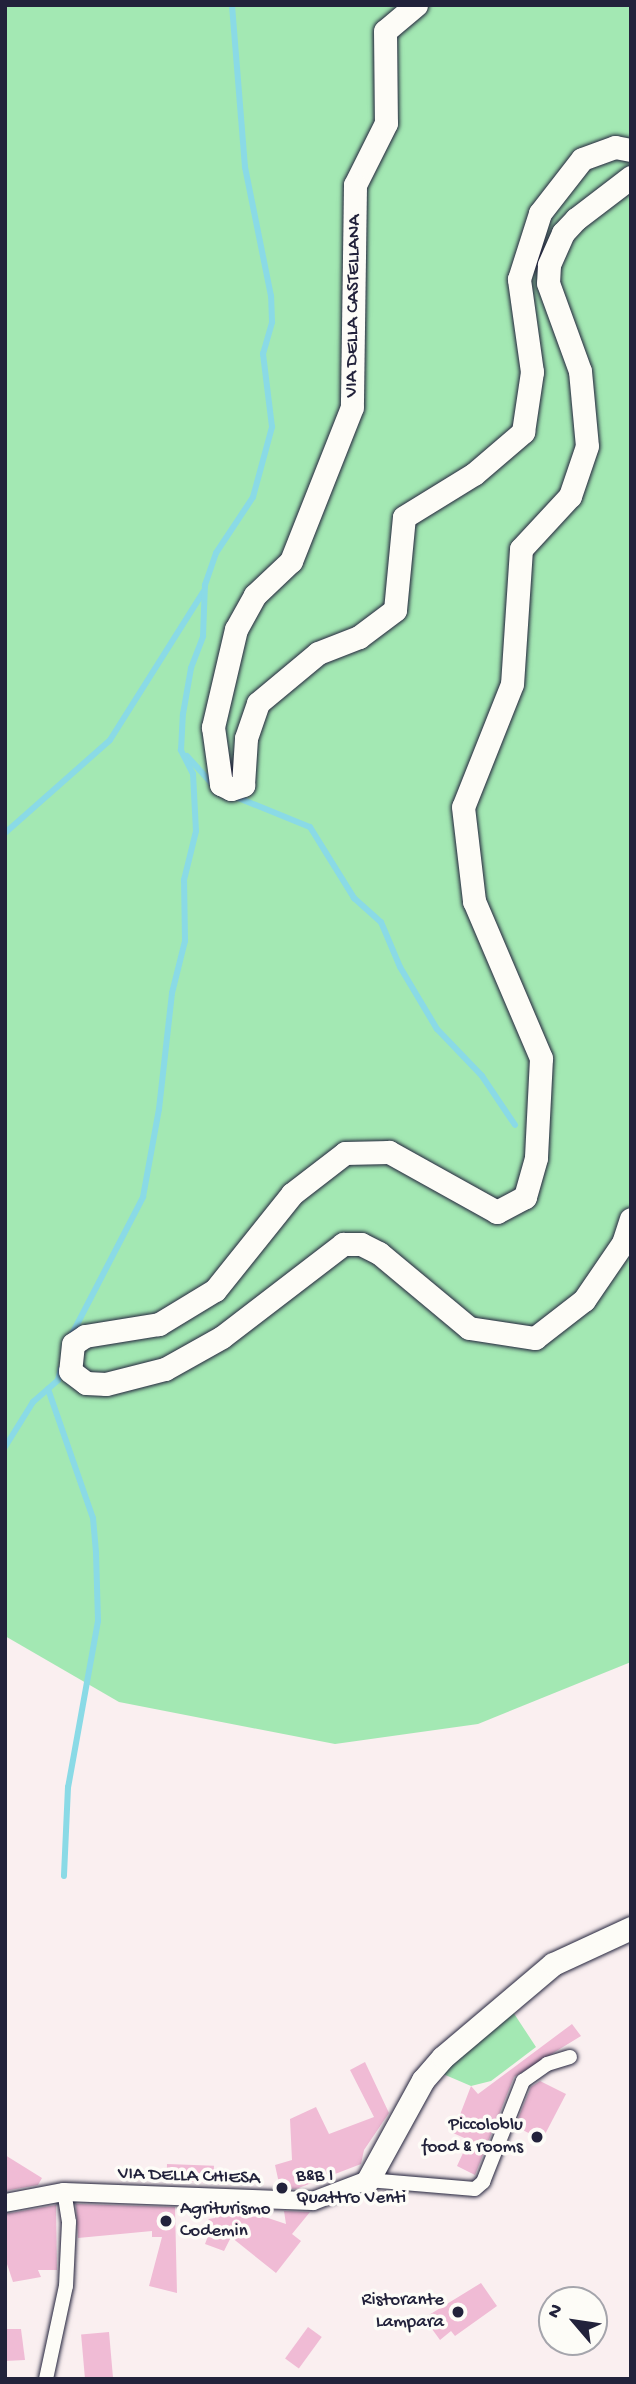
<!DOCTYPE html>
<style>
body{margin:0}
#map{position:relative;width:636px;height:2384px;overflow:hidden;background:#faeff0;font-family:"Gochi Hand",sans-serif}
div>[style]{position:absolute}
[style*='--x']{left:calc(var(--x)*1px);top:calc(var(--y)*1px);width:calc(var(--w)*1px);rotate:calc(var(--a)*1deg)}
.green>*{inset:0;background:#a3e8b3}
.stream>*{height:6px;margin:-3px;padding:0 3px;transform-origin:3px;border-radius:3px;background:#8adae6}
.building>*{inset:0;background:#f0bbd5;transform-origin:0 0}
.roads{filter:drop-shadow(0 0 2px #22223b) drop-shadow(0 0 2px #22223b)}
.pedestrian>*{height:14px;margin:-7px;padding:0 7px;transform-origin:7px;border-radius:7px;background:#fdfcf7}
.minor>*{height:18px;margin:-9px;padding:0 9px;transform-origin:9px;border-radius:9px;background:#fdfcf7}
.tertiary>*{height:23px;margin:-11.5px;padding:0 11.5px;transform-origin:11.5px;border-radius:11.5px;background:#fdfcf7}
.dots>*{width:19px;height:19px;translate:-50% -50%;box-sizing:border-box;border:4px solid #fdfcf7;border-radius:50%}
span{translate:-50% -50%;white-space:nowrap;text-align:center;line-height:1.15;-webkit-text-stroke:7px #fdfcf7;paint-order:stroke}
.street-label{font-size:19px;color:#22223b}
.poi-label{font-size:19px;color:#22223b}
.right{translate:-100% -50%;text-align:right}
.left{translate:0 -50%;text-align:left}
.frame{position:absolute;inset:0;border:7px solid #22223b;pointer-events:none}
.north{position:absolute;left:538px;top:2286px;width:70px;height:70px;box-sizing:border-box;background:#fdfcf7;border:2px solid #a5a5ac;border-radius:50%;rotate:299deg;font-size:19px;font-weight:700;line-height:28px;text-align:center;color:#22223b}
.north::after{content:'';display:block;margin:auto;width:24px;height:32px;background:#22223b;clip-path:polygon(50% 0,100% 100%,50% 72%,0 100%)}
</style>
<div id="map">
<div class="green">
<div style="clip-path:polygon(5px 5px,631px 5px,631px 1662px,478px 1724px,335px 1744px,119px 1702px,5px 1636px)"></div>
<div style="clip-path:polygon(513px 2012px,536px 2047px,491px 2081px,471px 2086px,443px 2074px,456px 2058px)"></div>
</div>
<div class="stream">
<div style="--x:187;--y:756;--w:42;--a:47.9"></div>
<div style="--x:231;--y:795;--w:85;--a:22.1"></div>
<div style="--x:310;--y:827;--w:84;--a:58.2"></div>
<div style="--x:354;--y:898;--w:36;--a:42"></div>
<div style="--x:381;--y:922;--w:49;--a:67.1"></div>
<div style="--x:400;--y:967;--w:72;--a:59.2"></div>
<div style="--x:437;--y:1029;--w:65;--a:46.2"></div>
<div style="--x:482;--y:1076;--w:59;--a:56"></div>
<div style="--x:5;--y:833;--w:140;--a:-41.5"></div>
<div style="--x:110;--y:740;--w:176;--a:-57.8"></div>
<div style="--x:70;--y:1338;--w:159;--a:-62.6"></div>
<div style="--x:143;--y:1197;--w:89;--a:-79.7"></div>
<div style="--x:159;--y:1109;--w:117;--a:-83.6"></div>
<div style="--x:172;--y:993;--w:54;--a:-76"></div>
<div style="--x:185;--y:941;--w:61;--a:-90.9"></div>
<div style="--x:184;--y:880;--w:50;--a:-76.2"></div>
<div style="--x:196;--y:831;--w:57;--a:-93"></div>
<div style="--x:193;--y:774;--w:27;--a:-117"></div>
<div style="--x:181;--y:750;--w:36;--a:-87"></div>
<div style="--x:183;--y:714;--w:47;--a:-80.1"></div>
<div style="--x:191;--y:668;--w:34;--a:-69"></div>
<div style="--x:203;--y:636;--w:51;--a:-87.8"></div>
<div style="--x:205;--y:585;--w:34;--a:-71"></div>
<div style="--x:216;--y:553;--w:67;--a:-56.5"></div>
<div style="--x:253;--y:497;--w:73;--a:-74.8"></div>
<div style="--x:272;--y:427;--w:74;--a:-97"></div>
<div style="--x:263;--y:354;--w:33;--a:-74"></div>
<div style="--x:272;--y:322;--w:26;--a:-92"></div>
<div style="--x:271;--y:296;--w:132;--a:-101.4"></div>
<div style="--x:245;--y:167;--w:163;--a:-94.6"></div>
<div style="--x:48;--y:1389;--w:137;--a:70.8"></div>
<div style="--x:93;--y:1518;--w:35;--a:85"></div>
<div style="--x:96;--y:1553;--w:68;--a:88.3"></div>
<div style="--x:98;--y:1621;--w:169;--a:100.2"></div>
<div style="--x:68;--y:1787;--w:89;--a:92.6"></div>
<div style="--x:5;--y:1447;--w:53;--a:-58.1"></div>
<div style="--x:33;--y:1402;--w:33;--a:-41"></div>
<div style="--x:58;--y:1380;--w:12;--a:-76"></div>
</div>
<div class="building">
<div style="clip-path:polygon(572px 2024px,581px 2036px,514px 2077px,475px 2175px,457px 2166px,469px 2140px,453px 2133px,471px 2086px,478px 2094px)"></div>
<div style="clip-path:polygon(365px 2062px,389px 2113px,364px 2150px,361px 2164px,296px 2189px,280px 2188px,275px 2165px,292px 2160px,290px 2119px,316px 2107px,329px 2134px,374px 2117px,350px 2070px)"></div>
<div style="clip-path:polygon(540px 2081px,566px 2094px,542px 2140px,515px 2126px,531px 2087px)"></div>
<div style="clip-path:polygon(5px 2155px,42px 2178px,38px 2185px,5px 2191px)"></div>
<div style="left:167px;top:2164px;width:47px;height:17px;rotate:2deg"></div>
<div style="clip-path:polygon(76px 2204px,175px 2207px,177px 2293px,149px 2286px,162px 2237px,152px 2237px,152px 2231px,78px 2238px)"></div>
<div style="clip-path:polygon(56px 2205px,57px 2270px,38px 2270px,41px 2277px,13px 2282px,5px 2258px,5px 2214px)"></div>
<div style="clip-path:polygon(218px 2209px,231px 2209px,233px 2216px,256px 2214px,286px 2224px,284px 2211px,310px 2212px,292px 2234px,301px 2241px,276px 2273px,231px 2237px,224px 2251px,205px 2244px,213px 2223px,208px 2219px,215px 2218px)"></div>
<div style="clip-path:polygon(481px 2283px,497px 2306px,455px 2336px,451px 2331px,440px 2340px,424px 2318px)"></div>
<div style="left:308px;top:2327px;width:17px;height:39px;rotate:36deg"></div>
<div style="clip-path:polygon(5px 2329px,21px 2329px,25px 2360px,5px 2361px)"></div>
<div style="left:109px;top:2332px;width:47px;height:28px;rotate:85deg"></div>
</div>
<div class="roads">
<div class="pedestrian">
<div style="--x:368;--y:2180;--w:107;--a:4.8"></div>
<div style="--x:475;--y:2189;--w:11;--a:-41"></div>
<div style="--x:483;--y:2182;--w:109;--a:-68.4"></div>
<div style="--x:523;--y:2081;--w:29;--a:-35"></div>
<div style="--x:547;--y:2064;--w:24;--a:-17"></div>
<div style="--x:46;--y:2379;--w:95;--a:-77.9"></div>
<div style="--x:66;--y:2286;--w:64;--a:-87.3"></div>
<div style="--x:69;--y:2222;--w:30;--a:-99"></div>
</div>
<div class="minor">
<div style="--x:5;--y:2203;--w:60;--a:-10.6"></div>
<div style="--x:64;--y:2192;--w:249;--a:2.1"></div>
<div style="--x:313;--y:2201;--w:59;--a:-20.9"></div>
</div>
<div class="tertiary">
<div style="--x:416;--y:5;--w:40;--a:140"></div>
<div style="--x:385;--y:31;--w:92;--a:89.4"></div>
<div style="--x:386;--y:123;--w:69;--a:116.6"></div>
<div style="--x:355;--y:185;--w:222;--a:90.8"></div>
<div style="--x:352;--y:407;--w:166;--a:111.6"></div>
<div style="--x:291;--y:561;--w:50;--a:136.6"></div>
<div style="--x:255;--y:595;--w:39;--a:119"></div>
<div style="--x:236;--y:629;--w:101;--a:103.2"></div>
<div style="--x:213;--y:727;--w:58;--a:82"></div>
<div style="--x:221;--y:784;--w:11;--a:27"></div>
<div style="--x:231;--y:789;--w:13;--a:-18"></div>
<div style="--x:243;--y:785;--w:47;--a:-86.3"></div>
<div style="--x:246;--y:738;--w:37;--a:-71"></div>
<div style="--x:258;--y:703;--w:78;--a:-39.8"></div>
<div style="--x:318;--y:653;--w:44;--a:-21.3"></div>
<div style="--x:359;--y:637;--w:45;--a:-36.9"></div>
<div style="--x:395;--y:610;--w:93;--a:-84.5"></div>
<div style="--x:404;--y:517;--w:82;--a:-31.6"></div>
<div style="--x:474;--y:474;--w:65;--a:-40.6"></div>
<div style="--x:523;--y:432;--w:61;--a:-81.5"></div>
<div style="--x:532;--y:372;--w:94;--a:-98"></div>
<div style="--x:519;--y:279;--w:69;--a:-72.3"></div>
<div style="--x:540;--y:213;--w:68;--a:-52.1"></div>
<div style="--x:582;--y:159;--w:35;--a:-20"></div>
<div style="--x:615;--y:147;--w:16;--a:11"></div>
<div style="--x:631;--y:177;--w:69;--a:142.6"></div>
<div style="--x:576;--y:219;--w:19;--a:133"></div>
<div style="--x:563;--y:233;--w:35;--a:114"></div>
<div style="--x:549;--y:265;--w:18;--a:93"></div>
<div style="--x:548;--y:283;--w:94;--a:70"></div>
<div style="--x:580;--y:371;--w:75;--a:84.7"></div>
<div style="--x:587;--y:446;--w:53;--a:108.8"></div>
<div style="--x:570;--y:496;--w:72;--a:132.8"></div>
<div style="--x:521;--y:549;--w:135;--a:93.8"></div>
<div style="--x:512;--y:684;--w:132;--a:111.7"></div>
<div style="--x:463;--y:807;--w:95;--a:83.3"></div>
<div style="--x:474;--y:901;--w:171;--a:66.9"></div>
<div style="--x:541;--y:1058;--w:100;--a:92.9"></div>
<div style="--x:536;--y:1158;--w:41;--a:105.8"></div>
<div style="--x:525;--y:1197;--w:32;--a:152"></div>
<div style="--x:497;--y:1212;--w:124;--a:-150.9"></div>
<div style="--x:389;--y:1152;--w:44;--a:178.7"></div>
<div style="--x:345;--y:1153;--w:67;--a:142.3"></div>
<div style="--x:292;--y:1194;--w:123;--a:128.7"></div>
<div style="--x:215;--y:1290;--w:66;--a:148.7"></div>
<div style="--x:159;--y:1324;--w:75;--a:170.8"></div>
<div style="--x:85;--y:1336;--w:14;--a:146"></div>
<div style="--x:73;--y:1344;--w:27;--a:96"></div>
<div style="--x:70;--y:1371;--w:20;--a:37"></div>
<div style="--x:86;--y:1383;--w:20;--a:3"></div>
<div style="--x:106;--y:1384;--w:61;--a:-14.3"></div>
<div style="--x:165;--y:1369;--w:65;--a:-29.3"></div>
<div style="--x:222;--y:1337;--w:153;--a:-37.5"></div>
<div style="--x:343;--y:1244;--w:18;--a:0"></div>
<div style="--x:361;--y:1244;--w:20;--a:27"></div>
<div style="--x:379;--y:1253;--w:117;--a:39.8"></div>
<div style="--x:469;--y:1328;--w:67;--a:8.6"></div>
<div style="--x:535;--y:1338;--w:62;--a:-37.8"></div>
<div style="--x:584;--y:1300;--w:69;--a:-55.6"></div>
<div style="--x:623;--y:1243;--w:25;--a:-72"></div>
<div style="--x:368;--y:2180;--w:114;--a:-61.2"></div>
<div style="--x:423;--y:2080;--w:30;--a:-49"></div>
<div style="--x:443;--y:2057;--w:144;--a:-40.2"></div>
<div style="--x:553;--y:1964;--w:86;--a:-24.8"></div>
</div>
</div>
<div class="dots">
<div style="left:537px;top:2137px;background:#22223b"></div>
<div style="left:282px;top:2188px;background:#22223b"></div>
<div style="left:166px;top:2221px;background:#22223b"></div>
<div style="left:458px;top:2312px;background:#22223b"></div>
</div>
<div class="street-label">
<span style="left:354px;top:306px;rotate:-89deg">VIA DELLA CASTELLANA</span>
<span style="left:189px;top:2177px;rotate:2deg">VIA DELLA CHIESA</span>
</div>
<div class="poi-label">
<span class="right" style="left:523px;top:2137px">Piccoloblu<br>food &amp; rooms</span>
<span class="left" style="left:296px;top:2188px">B&amp;B I<br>Quattro Venti</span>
<span class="left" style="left:180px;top:2221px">Agriturismo<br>Codemin</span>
<span class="right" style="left:444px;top:2312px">Ristorante<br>Lampara</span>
</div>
<div class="frame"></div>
<div class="north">N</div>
</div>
